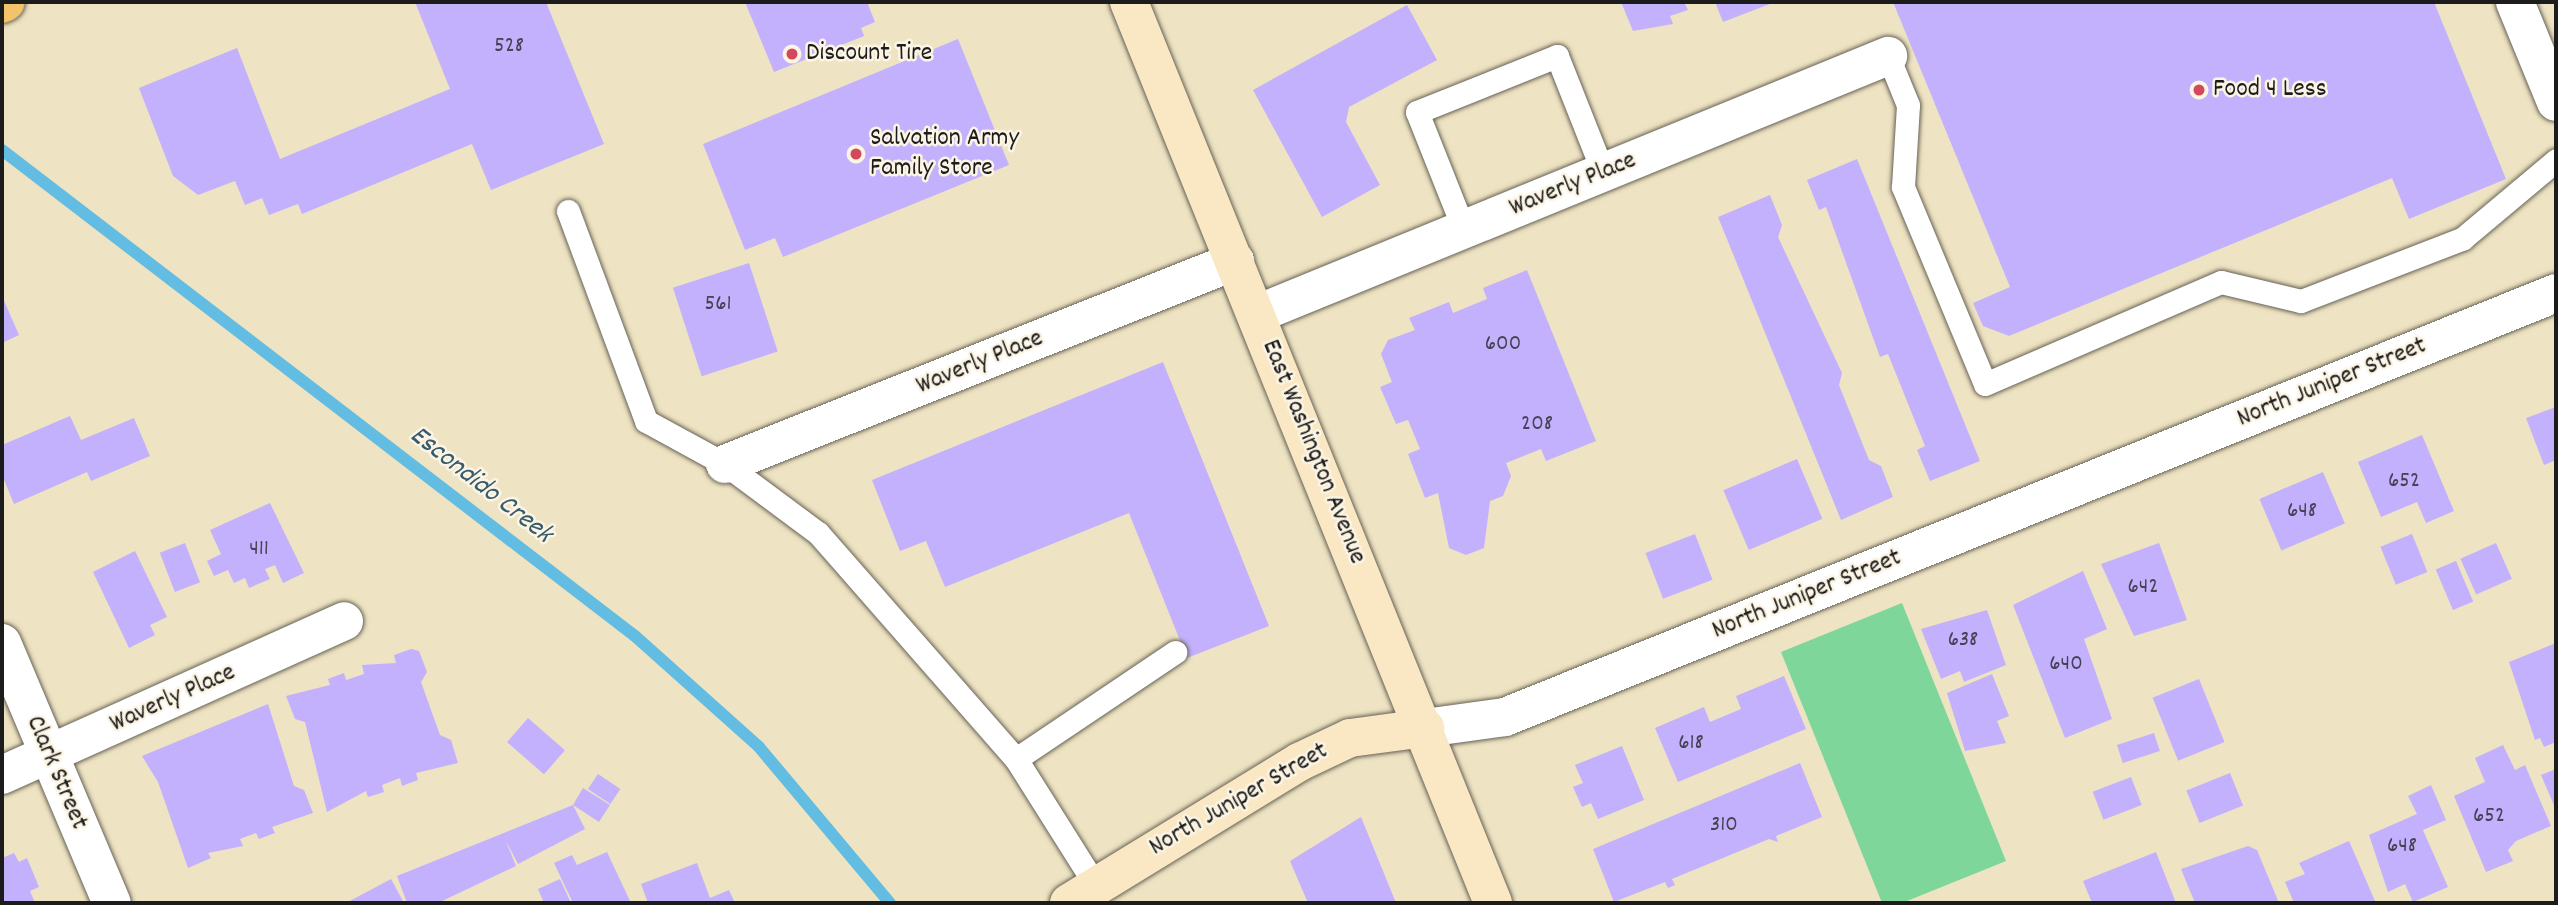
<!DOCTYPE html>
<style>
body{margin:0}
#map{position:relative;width:2558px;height:905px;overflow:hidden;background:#eee3c2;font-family:Dekko,sans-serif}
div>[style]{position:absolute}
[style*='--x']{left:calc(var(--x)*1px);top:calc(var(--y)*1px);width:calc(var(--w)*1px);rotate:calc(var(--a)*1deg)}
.green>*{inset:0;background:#7ed69b}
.stream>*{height:12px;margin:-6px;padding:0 6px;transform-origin:6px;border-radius:6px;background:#63bce1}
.building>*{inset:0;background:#c3b1fd;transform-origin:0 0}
.roads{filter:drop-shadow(0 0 2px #666256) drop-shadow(0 0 2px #666256)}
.lane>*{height:23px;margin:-11.5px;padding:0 11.5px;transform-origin:11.5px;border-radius:11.5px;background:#fff}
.street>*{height:38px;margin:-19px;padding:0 19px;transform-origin:19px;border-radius:19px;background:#fff}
.secondary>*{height:38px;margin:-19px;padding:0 19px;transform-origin:19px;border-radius:19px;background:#fae7c3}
.primary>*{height:38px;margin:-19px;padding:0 19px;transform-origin:19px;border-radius:19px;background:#f2c36a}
.dots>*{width:19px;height:19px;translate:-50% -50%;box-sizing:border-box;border:4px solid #fcf5e5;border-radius:50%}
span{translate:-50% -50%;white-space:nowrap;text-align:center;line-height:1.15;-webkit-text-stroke:5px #fcf5e5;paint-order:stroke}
.number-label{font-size:23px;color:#464154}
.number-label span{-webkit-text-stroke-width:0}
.poi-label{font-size:26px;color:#1c1c1c}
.left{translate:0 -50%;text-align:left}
.street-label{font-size:26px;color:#1c1c1c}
.water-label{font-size:28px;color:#385c6b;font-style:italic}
.frame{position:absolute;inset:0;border:4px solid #1c1c1c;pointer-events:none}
</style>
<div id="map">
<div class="green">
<div style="clip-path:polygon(1902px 603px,2006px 861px,1902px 903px,1882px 903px,1781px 652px)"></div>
</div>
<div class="stream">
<div style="--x:2;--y:150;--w:798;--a:37.52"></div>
<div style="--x:635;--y:636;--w:166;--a:41.8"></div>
<div style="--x:759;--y:747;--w:204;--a:50"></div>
</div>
<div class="building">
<div style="clip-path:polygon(415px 2px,546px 2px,604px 144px,491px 190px,472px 144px,302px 214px,298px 204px,269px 215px,262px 198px,245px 205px,235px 181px,198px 195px,173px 176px,139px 88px,237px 48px,280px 159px,450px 89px)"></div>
<div style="clip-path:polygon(745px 2px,867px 2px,875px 22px,861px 28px,864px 36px,774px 72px)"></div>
<div style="clip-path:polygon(1621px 2px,1684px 2px,1688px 10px,1670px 16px,1673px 24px,1633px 31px)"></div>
<div style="clip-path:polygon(1715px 2px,1775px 2px,1723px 22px)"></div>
<div style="clip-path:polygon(1893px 2px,2434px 2px,2506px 179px,2409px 219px,2392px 178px,2009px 336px,1983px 326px,1973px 303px,2010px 287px)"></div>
<div style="clip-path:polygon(1407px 5px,1437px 60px,1349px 107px,1346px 122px,1380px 185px,1322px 217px,1253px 90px)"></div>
<div style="clip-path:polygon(958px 39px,1009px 165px,783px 257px,775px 238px,745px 250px,703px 144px)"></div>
<div style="clip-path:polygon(1857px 159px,1980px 461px,1930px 481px,1917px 450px,1925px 446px,1888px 354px,1880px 357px,1826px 207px,1819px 210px,1807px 180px)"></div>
<div style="clip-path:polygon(1770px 195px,1782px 225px,1778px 237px,1842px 373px,1839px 385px,1869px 460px,1881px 466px,1893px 497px,1841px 520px,1718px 217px)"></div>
<div style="left:749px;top:263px;width:93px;height:80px;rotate:72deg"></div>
<div style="clip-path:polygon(1527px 270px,1596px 441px,1546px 461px,1541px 449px,1506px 463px,1511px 476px,1503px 496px,1490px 501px,1484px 548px,1466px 555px,1449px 548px,1438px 493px,1425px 498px,1408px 454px,1420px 449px,1408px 420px,1396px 424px,1380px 387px,1392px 382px,1381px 354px,1388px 340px,1415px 330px,1409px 318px,1449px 302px,1453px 313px,1487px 299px,1483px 288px)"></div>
<div style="clip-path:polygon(2px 296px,19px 335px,2px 343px)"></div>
<div style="clip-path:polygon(1163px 362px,1269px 626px,1187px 658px,1129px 513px,945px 587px,926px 541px,900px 551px,872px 480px)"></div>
<div style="clip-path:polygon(2556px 407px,2556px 460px,2544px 465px,2526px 418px)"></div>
<div style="clip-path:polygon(70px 416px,81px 440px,134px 418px,150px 456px,91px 481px,87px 472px,14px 504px,2px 475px,2px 445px)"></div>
<div style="clip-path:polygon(2422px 435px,2454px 511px,2426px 523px,2417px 502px,2381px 517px,2358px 462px)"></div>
<div style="left:1797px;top:459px;width:65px;height:80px;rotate:67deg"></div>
<div style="left:2323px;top:472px;width:56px;height:69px;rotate:67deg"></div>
<div style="clip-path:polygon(270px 503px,304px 573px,283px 583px,275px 565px,265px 569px,270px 579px,249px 588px,245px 578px,234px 583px,228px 570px,214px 576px,207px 561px,221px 554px,210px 530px)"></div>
<div style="left:1695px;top:534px;width:49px;height:53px;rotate:69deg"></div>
<div style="left:2412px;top:534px;width:41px;height:34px;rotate:68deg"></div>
<div style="left:185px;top:543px;width:42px;height:27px;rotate:69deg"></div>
<div style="clip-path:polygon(2159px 543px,2187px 620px,2134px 636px,2101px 564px)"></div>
<div style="left:2496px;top:543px;width:39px;height:39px;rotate:66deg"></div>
<div style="clip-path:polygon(135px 551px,167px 617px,150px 625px,155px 635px,129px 648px,93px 572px)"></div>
<div style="left:2456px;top:561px;width:44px;height:22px;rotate:67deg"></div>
<div style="clip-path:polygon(2083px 571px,2107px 629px,2084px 639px,2112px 719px,2065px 738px,2013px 605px)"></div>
<div style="clip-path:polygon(1987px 610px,2006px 665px,1964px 682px,1960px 671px,1941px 679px,1921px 629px)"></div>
<div style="clip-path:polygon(2556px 643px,2556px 742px,2544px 747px,2540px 738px,2535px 740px,2509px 662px)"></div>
<div style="clip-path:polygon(411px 649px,419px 651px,427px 672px,421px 682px,440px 735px,451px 740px,458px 763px,416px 773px,418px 780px,402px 786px,400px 778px,382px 785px,384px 792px,368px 797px,366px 791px,327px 812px,305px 722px,295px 719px,286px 696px,330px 685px,328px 679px,344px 673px,346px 680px,364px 674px,362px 665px,396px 663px,394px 655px)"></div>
<div style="clip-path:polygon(1992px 674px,2009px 716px,1997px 721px,2006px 743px,1965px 751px,1947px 693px)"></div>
<div style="clip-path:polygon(1784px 676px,1806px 729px,1678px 782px,1655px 728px,1704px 707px,1710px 722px,1741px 709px,1736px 696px)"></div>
<div style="left:2199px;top:679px;width:68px;height:50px;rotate:68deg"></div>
<div style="clip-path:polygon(268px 704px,294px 786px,304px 790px,313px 813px,272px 827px,275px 833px,259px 839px,256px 833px,240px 839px,243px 846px,208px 853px,211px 858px,188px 868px,158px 782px,142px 756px)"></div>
<div style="left:528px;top:718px;width:49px;height:32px;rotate:41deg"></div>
<div style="left:2154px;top:733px;width:19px;height:39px;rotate:72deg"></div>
<div style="clip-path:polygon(2503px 745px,2515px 770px,2525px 765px,2551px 826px,2516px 841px,2508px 850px,2513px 861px,2486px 872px,2454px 796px,2485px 782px,2475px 758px)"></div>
<div style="clip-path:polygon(1622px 746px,1644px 800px,1598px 819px,1591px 803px,1582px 807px,1573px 787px,1583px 783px,1575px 765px)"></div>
<div style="clip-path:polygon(1800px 763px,1822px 817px,1776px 836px,1778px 842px,1769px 839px,1672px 879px,1675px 885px,1668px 888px,1665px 882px,1614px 902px,1593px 849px)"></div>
<div style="clip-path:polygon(2556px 769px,2556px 810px,2541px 775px)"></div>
<div style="left:2230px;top:773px;width:35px;height:47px;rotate:68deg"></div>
<div style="left:598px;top:774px;width:27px;height:18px;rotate:34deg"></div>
<div style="left:2131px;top:777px;width:30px;height:41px;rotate:69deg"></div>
<div style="clip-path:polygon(2431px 785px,2446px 820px,2423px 830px,2448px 887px,2413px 902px,2405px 884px,2388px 892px,2369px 835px,2417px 814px,2408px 796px)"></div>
<div style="clip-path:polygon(583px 788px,610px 805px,599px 822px,573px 805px,585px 829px,518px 864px,506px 841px,516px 866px,438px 903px,407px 903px,397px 876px,573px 805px)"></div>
<div style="clip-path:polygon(1361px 817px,1396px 903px,1308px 903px,1290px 861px)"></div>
<div style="clip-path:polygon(2349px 841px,2375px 901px,2294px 903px,2285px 882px,2305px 874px,2299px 863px)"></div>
<div style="clip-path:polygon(2248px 846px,2257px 850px,2279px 903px,2195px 903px,2181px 869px)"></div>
<div style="clip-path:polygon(607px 852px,631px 903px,573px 903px,554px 863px,572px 855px,577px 865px)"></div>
<div style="clip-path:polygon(2156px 852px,2176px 903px,2092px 903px,2083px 881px)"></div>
<div style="clip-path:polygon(14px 853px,19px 862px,27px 858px,39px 887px,30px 891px,35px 903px,2px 903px,2px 858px)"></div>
<div style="clip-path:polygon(697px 863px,710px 898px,729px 890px,735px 903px,648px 903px,641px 884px)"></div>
<div style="clip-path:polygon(391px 879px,404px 903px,346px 903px)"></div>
<div style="clip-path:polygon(560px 879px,571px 903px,544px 903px,538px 889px)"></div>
</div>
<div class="roads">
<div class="lane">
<div style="--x:1888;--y:56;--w:53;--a:67.8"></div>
<div style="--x:1908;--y:105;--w:82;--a:93.5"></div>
<div style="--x:1903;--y:187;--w:213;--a:67.4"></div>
<div style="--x:1985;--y:384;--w:257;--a:-23.4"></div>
<div style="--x:2221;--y:282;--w:82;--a:13.4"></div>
<div style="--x:2301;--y:301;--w:173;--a:-21.1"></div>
<div style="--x:2462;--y:239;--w:123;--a:-40"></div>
<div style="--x:568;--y:211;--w:224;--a:69.6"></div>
<div style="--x:646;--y:421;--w:90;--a:28.6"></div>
<div style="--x:725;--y:464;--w:116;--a:36.6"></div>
<div style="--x:818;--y:533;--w:300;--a:48.8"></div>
<div style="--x:1016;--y:759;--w:192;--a:-33.9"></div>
<div style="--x:1464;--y:230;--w:127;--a:-111.7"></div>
<div style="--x:1417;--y:112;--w:151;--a:-21.8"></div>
<div style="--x:1557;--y:56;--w:125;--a:68.4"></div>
<div style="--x:1016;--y:759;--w:150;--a:57.8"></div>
</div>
<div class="street">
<div style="--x:2515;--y:2;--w:108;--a:67.7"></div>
<div style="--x:1257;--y:314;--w:682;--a:-22.24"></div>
<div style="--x:725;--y:464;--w:549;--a:-21.7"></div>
<div style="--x:2;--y:643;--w:282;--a:67.1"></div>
<div style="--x:1425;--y:728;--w:81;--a:-7.8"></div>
<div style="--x:1505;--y:717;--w:1133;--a:-21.97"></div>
<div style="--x:2;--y:775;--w:375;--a:-24.2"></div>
</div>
<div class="secondary">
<div style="--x:1129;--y:2;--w:972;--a:68"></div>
<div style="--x:1069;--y:903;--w:270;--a:-31.5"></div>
<div style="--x:1299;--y:762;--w:56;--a:-25.2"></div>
<div style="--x:1350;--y:738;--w:76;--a:-7.6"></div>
</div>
<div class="primary">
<div style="--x:2;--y:4;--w:4;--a:-27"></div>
</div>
</div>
<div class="dots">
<div style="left:792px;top:54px;background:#d1495b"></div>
<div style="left:2199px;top:90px;background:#d1495b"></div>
<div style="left:856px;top:154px;background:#d1495b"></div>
</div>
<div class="number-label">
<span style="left:509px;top:47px">528</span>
<span style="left:718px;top:305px">561</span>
<span style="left:1503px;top:345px">600</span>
<span style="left:1537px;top:425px">208</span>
<span style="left:2404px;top:482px">652</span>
<span style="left:2302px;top:512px">648</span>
<span style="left:259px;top:550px">411</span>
<span style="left:2143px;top:588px">642</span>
<span style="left:1963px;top:641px">638</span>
<span style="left:2066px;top:665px">640</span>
<span style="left:1691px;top:744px">618</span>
<span style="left:2489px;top:817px">652</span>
<span style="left:1724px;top:826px">310</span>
<span style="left:2402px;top:847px">648</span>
</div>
<div class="poi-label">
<span class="left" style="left:806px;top:54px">Discount Tire</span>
<span class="left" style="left:2213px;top:90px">Food 4 Less</span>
<span class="left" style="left:870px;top:154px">Salvation Army<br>Family Store</span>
</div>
<div class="street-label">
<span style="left:1573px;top:185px;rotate:-22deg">Waverly Place</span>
<span style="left:980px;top:363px;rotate:-22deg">Waverly Place</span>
<span style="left:2332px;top:383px;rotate:-22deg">North Juniper Street</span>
<span style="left:1313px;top:452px;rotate:68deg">East Washington Avenue</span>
<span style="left:1807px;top:595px;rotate:-22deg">North Juniper Street</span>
<span style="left:173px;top:699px;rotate:-24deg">Waverly Place</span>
<span style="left:56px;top:773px;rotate:67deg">Clark Street</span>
<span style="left:1239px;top:800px;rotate:-30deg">North Juniper Street</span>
</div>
<div class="water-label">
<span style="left:480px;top:486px;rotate:38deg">Escondido Creek</span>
</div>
<div class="frame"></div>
</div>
